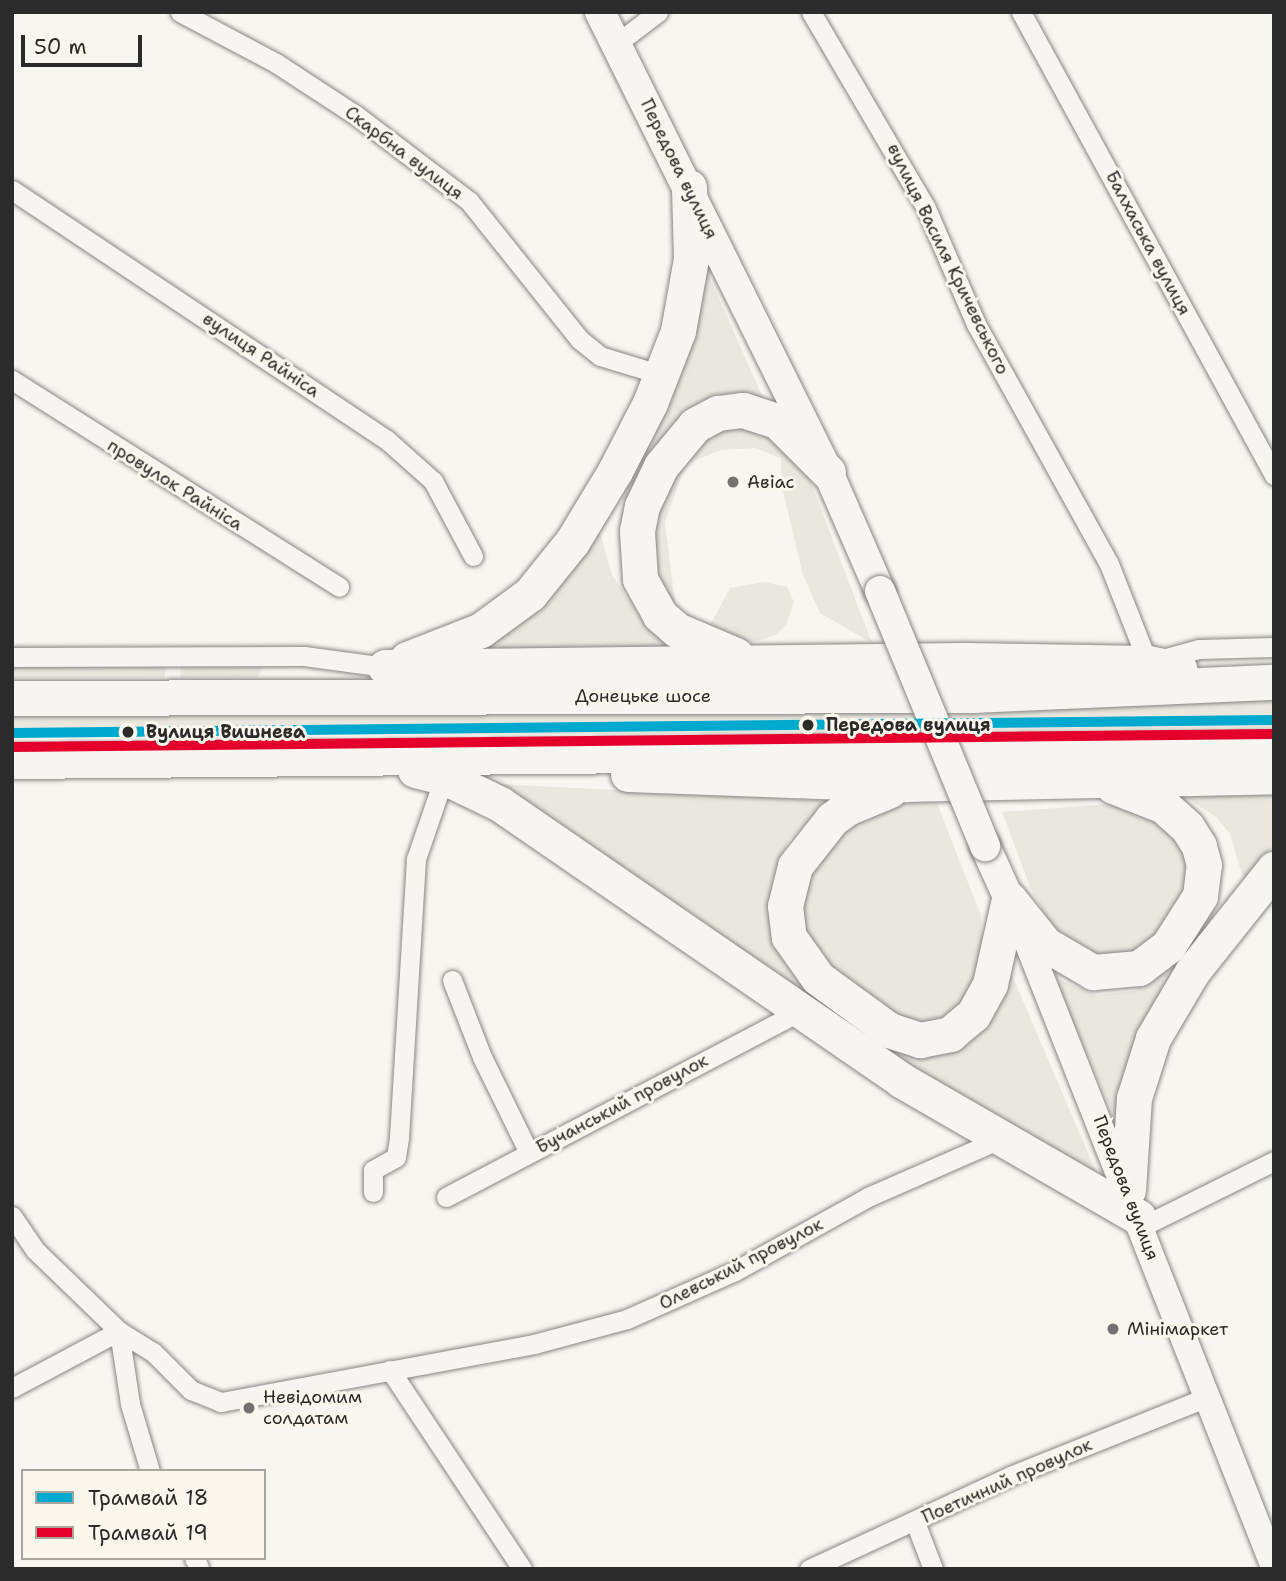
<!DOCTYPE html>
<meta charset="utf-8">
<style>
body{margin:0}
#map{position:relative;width:1286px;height:1581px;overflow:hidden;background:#f8f6f0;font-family:"Shantell Sans",sans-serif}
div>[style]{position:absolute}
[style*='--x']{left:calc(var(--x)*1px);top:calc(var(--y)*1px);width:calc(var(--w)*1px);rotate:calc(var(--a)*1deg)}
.green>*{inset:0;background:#e9e7de;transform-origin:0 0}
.roads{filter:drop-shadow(0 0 2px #878684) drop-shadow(0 0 2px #878684)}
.street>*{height:19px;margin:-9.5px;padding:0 9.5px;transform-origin:9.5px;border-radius:9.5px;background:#f6f5f1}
.secondary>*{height:26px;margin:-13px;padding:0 13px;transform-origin:13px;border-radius:13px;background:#f6f5f1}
.primary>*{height:30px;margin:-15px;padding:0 15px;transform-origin:15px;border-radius:15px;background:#f6f5f1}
.highway>*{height:35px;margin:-17.5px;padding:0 17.5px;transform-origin:17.5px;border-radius:17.5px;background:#f6f5f1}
.bridges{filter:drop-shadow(0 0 2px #878684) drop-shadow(0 0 2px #878684)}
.primary-bridge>*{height:30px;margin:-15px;padding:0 15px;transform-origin:15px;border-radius:15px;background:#f6f5f1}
.tram-1>*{height:10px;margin:-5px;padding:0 5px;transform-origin:5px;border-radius:5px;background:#00a9ce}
.tram-2>*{height:10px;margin:-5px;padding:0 5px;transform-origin:5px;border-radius:5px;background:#e4002b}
.dots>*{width:19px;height:19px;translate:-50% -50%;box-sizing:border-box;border:4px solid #fbf7ec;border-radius:50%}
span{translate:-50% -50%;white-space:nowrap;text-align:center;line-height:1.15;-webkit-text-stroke:6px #fbf7ec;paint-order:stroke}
.street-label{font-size:18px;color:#2b2b2b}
.poi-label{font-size:18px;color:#2b2b2b}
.left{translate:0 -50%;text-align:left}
.stop-label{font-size:18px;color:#2b2b2b;font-weight:700}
.frame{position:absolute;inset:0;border:14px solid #2b2b2b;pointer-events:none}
.legend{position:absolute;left:21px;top:1469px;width:245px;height:91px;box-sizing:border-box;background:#fbf7ec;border:2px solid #a8a59f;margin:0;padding:9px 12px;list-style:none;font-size:21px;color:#2b2b2b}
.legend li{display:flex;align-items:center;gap:14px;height:35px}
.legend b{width:35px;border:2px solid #a8a59f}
.scale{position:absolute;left:21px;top:35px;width:121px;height:32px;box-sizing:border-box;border:4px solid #2b2b2b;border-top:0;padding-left:9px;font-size:21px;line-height:24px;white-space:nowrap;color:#2b2b2b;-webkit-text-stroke:5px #fbf7ec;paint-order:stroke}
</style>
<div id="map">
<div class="green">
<div style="clip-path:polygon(702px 260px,768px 409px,734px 402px,621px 520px,625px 495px,648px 442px)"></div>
<div style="clip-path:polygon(758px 421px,805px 467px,872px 643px,820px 613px,803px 575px,782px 487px,781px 458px,755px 448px,721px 450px,686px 464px,665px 522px,675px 603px,664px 604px,648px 578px,659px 494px,700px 434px)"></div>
<div style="clip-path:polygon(599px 530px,612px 575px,638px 612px,667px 641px,665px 648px,460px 649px)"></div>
<div style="clip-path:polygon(764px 582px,787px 587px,794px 602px,786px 625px,776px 635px,753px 642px,705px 634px,730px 588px)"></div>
<div style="clip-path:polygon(257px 664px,262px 667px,258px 677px,181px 678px,180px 665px)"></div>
<div style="left:165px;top:665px;width:13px;height:153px;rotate:90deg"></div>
<div style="left:1274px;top:698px;width:36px;height:1262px;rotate:90deg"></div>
<div style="clip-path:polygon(481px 783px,831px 801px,789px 840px,776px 867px,770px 903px,778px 951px,786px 965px,913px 1052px,1006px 961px,1103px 1188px,1004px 1133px)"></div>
<div style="clip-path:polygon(1274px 790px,1274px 844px,1244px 881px,1230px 834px,1216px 817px,1176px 791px)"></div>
<div style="clip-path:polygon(937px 803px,981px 916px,983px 966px,950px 1020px,903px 1026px,851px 991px,793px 924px,823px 836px,891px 804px)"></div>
<div style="clip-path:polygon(1123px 803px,1162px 816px,1196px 871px,1158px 945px,1108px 965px,1053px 929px,1030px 887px,1002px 812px)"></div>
<div style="clip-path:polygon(1216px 901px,1213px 915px,1116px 1120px,1053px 977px,1096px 995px,1133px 991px,1148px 982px)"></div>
</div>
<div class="roads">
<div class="street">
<div style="--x:180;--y:12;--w:109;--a:28"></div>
<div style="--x:276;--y:63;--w:97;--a:33.2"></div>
<div style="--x:357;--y:116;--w:141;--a:37.2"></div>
<div style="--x:469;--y:201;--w:176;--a:51.4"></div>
<div style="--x:579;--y:339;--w:27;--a:39"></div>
<div style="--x:600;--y:356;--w:65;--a:17"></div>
<div style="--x:811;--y:12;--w:225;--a:59.6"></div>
<div style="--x:925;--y:206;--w:129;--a:66.6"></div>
<div style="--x:976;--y:324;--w:274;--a:61"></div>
<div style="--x:1109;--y:564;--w:106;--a:68.5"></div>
<div style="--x:1148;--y:663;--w:53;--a:-15.4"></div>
<div style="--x:1199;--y:649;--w:75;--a:-1.5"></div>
<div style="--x:1021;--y:12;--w:528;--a:61.35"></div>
<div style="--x:616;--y:44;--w:53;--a:-37.3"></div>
<div style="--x:12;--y:190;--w:451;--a:33.7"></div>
<div style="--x:387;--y:440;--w:62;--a:41.7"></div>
<div style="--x:433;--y:481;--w:85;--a:61.9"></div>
<div style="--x:12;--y:380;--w:387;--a:32.3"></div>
<div style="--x:12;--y:657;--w:292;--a:-0.2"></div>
<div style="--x:304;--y:656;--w:82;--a:7.7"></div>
<div style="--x:452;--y:980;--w:83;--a:68.7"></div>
<div style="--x:482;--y:1057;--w:107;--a:63.9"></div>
<div style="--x:373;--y:1192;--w:22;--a:-90"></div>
<div style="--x:373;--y:1170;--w:26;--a:-29"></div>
<div style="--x:396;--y:1157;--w:20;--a:-81"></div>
<div style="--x:399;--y:1137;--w:279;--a:-86.5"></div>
<div style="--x:416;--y:859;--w:87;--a:-71.1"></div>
<div style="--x:446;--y:1197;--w:398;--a:-27.7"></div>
<div style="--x:12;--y:1216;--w:41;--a:55.9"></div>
<div style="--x:35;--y:1250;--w:117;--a:44"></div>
<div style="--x:119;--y:1331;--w:40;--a:32"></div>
<div style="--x:153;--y:1352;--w:54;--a:45"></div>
<div style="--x:191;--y:1390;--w:32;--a:22"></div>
<div style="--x:221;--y:1402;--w:318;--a:-10.5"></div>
<div style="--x:534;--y:1344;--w:96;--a:-15"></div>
<div style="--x:627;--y:1319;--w:118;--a:-24"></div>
<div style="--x:735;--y:1271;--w:152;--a:-29.1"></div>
<div style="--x:868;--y:1197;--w:142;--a:-23.7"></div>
<div style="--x:1141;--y:1227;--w:148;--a:-26.4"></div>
<div style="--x:119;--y:1331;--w:74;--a:81.4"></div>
<div style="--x:130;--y:1404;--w:70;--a:73.4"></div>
<div style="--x:390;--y:1370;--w:239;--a:56.4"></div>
<div style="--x:12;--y:1388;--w:121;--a:-28"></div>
<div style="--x:915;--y:1522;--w:50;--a:69"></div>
<div style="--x:194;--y:1558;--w:10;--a:61"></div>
<div style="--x:809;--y:1569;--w:221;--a:-24.8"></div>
<div style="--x:1010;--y:1476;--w:213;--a:-21.8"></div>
</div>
<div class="secondary">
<div style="--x:1020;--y:924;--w:691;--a:68.44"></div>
</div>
<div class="primary">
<div style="--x:600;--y:12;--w:513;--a:63.63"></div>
<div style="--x:828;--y:472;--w:130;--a:66.4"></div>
<div style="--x:985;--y:846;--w:58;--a:65.6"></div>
</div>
<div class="highway">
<div style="--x:736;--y:655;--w:64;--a:-157"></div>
<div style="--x:677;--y:630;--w:23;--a:-139"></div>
<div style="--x:660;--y:615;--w:41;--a:-119.1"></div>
<div style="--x:640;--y:579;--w:48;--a:-93.6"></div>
<div style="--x:637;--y:531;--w:25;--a:-79"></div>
<div style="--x:642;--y:506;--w:44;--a:-64.6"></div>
<div style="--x:661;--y:466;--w:53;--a:-50.3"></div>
<div style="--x:695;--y:425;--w:26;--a:-28"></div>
<div style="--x:718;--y:413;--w:25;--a:-7"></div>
<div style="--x:743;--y:410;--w:36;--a:18"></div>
<div style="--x:777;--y:421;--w:72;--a:45"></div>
<div style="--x:407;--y:659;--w:79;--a:-21.4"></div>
<div style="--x:481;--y:630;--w:61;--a:-36.3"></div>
<div style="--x:530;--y:594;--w:67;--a:-51.1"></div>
<div style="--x:572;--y:542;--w:83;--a:-58.8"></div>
<div style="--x:615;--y:471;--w:76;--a:-62.8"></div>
<div style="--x:650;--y:403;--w:77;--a:-68.7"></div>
<div style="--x:678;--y:331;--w:73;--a:-79.8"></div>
<div style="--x:691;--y:259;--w:72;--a:-91.6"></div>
<div style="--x:385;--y:667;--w:580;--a:-0.69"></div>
<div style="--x:965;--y:660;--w:183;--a:0.9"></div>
<div style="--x:1148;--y:663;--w:32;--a:11"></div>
<div style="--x:12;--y:698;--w:960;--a:-0.18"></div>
<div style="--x:972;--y:695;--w:302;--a:-2.5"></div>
<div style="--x:12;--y:761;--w:1262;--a:-0.54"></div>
<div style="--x:415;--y:770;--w:30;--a:14"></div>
<div style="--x:444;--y:777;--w:62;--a:25.7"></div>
<div style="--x:500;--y:804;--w:487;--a:34.5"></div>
<div style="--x:901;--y:1080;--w:274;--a:30"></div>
<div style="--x:628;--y:774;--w:279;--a:2.1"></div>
<div style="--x:907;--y:784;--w:367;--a:-1.2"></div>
<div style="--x:890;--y:790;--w:47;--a:157.3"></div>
<div style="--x:847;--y:808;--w:19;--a:144"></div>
<div style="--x:832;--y:819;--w:60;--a:128.2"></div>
<div style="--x:795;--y:866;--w:41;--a:104"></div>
<div style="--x:785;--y:906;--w:31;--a:83"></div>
<div style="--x:789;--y:937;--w:50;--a:54.7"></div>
<div style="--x:818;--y:978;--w:88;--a:36.2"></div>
<div style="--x:889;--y:1030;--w:33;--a:18"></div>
<div style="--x:920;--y:1040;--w:31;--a:-11"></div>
<div style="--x:950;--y:1034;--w:30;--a:-40"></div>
<div style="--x:973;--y:1015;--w:35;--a:-61"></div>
<div style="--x:990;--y:984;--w:87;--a:-77.4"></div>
<div style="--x:1009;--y:899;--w:58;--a:51.3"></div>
<div style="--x:1045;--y:944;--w:56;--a:30.3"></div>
<div style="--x:1093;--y:972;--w:46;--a:-5"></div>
<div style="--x:1139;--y:968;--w:36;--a:-37"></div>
<div style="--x:1168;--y:946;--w:59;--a:-57.4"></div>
<div style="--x:1200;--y:896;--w:31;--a:-83"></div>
<div style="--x:1204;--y:865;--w:20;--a:-105"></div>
<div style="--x:1199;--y:846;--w:22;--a:-122"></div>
<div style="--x:1187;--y:827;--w:31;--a:-138"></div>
<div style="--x:1164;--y:806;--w:55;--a:-158.6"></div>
<div style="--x:1128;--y:1190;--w:92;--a:-86.3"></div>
<div style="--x:1134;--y:1098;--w:63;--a:-72.4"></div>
<div style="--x:1153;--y:1038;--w:77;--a:-59.4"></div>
<div style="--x:1192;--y:972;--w:132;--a:-51.5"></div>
</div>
</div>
<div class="bridges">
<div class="primary-bridge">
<div style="--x:880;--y:591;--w:276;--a:67.6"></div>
</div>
</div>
<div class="tram-1">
<div style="--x:12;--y:733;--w:1262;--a:-0.59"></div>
</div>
<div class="tram-2">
<div style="--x:12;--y:747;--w:1262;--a:-0.59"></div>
</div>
<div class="dots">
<div style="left:733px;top:482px;background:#737270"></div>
<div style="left:808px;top:725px;background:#2b2b2b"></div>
<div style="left:128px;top:732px;background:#2b2b2b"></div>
<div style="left:1113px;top:1329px;background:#737270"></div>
<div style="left:249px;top:1408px;background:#737270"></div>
</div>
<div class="street-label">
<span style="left:404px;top:153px;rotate:37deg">Скарбна вулиця</span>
<span style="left:679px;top:169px;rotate:64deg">Передова вулиця</span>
<span style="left:1148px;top:243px;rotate:62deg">Балхаська вулиця</span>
<span style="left:948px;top:259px;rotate:64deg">вулиця Василя Кричевського</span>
<span style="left:261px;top:355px;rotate:34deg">вулиця Райніса</span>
<span style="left:175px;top:485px;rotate:32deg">провулок Райніса</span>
<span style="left:643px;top:696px">Донецьке шосе</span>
<span style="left:622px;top:1104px;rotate:-28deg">Бучанський провулок</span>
<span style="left:1126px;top:1188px;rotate:69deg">Передова вулиця</span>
<span style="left:741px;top:1264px;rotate:-27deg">Олевський провулок</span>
<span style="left:1007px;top:1481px;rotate:-24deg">Поетичний провулок</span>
</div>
<div class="poi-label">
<span class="left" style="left:747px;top:482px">Авіас</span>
<span class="left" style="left:1127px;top:1329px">Мінімаркет</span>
<span class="left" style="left:263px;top:1408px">Невідомим<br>солдатам</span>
</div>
<div class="stop-label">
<span class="left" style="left:826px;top:725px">Передова вулиця</span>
<span class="left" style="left:146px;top:732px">Вулиця Вишнева</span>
</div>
<div class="frame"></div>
<ul class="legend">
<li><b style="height:9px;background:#00a9ce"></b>Трамвай 18</li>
<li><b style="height:9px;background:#e4002b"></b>Трамвай 19</li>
</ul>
<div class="scale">50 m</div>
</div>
